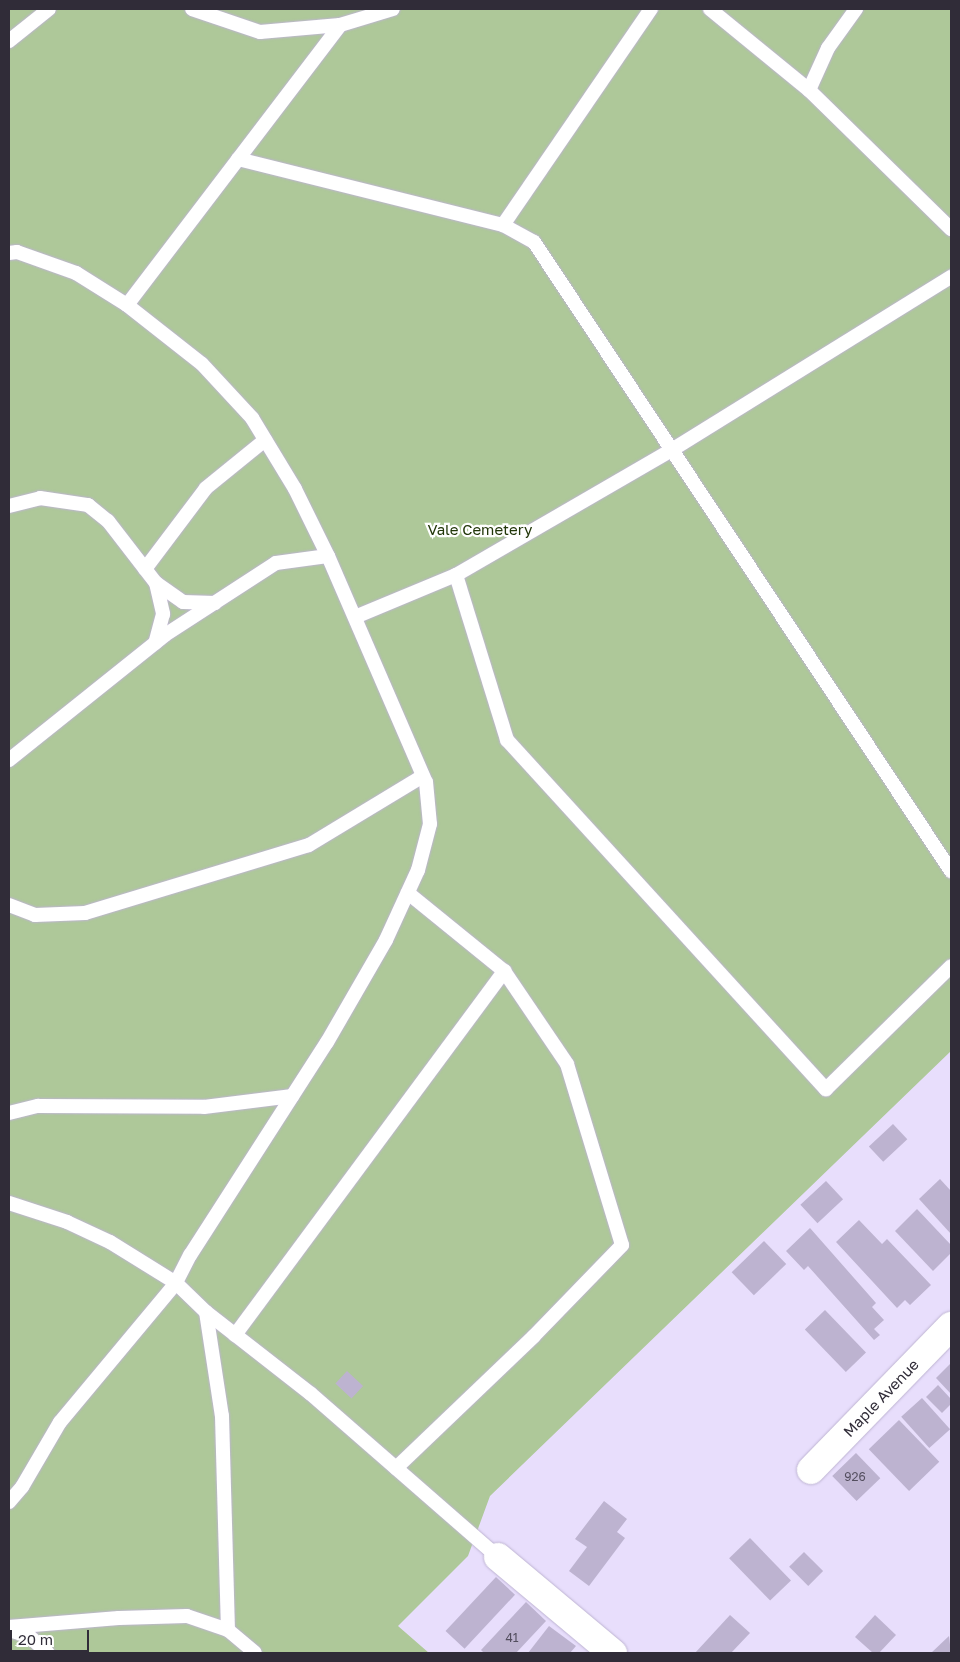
<!DOCTYPE html>
<style>
body{margin:0}
#map{position:relative;width:960px;height:1662px;overflow:hidden;background:#e8defc;font-family:"Golos Text",sans-serif}
div>[style]{position:absolute}
[style*='--x']{left:calc(var(--x)*1px);top:calc(var(--y)*1px);width:calc(var(--w)*1px);rotate:calc(var(--a)*1deg)}
.green>*{inset:0;background:#aec899}
.building>*{inset:0;background:#bdb3d0;transform-origin:0 0}
.roads{filter:drop-shadow(0 0 1px #beb4d2) drop-shadow(0 0 1px #beb4d2)}
.lane>*{height:14px;margin:-7px;padding:0 7px;transform-origin:7px;border-radius:7px;background:#fff}
.street>*{height:28px;margin:-14px;padding:0 14px;transform-origin:14px;border-radius:14px;background:#fff}
span{translate:-50% -50%;white-space:nowrap;text-align:center;line-height:1.15;-webkit-text-stroke:4.5px #fff;paint-order:stroke}
.number-label{font-size:12px;color:#534e5e}
.number-label span{-webkit-text-stroke-width:0}
.park-label{font-size:15px;color:#223709}
.street-label{font-size:15px;color:#302c38}
.frame{position:absolute;inset:0;border:10px solid #302c38;pointer-events:none}
.scale{position:absolute;left:10px;top:1630px;width:79px;height:22px;box-sizing:border-box;border:2px solid #302c38;border-top:0;padding-left:6px;font-size:15px;line-height:18px;white-space:nowrap;color:#302c38;-webkit-text-stroke:4px #fff;paint-order:stroke}
</style>
<div id="map">
<div class="green">
<div style="clip-path:polygon(9px 9px,951px 9px,951px 1051px,490px 1496px,468px 1556px,398px 1626px,429px 1653px,9px 1653px)"></div>
</div>
<div class="building">
<div style="left:893px;top:1124px;width:21px;height:33px;rotate:47deg"></div>
<div style="clip-path:polygon(940px 1179px,951px 1191px,951px 1234px,919px 1199px)"></div>
<div style="left:826px;top:1181px;width:25px;height:35px;rotate:47deg"></div>
<div style="clip-path:polygon(917px 1209px,951px 1245px,951px 1253px,933px 1271px,895px 1231px)"></div>
<div style="clip-path:polygon(859px 1220px,882px 1244px,887px 1239px,931px 1285px,910px 1305px,905px 1300px,897px 1308px,836px 1242px)"></div>
<div style="clip-path:polygon(810px 1228px,876px 1303px,872px 1307px,884px 1320px,874px 1329px,880px 1335px,874px 1340px,808px 1266px,804px 1270px,786px 1251px)"></div>
<div style="left:764px;top:1241px;width:32px;height:45px;rotate:46deg"></div>
<div style="left:825px;top:1310px;width:59px;height:28px;rotate:46deg"></div>
<div style="clip-path:polygon(951px 1363px,951px 1394px,936px 1378px)"></div>
<div style="left:347px;top:1371px;width:22px;height:17px;rotate:43deg"></div>
<div style="clip-path:polygon(938px 1385px,951px 1399px,951px 1404px,942px 1413px,926px 1397px)"></div>
<div style="left:922px;top:1398px;width:42px;height:28px;rotate:48deg"></div>
<div style="left:899px;top:1420px;width:58px;height:42px;rotate:46deg"></div>
<div style="left:856px;top:1453px;width:35px;height:33px;rotate:46deg"></div>
<div style="clip-path:polygon(604px 1501px,627px 1519px,617px 1532px,625px 1538px,589px 1586px,569px 1571px,587px 1547px,575px 1539px)"></div>
<div style="left:750px;top:1538px;width:59px;height:29px;rotate:46deg"></div>
<div style="left:804px;top:1552px;width:27px;height:21px;rotate:45deg"></div>
<div style="left:496px;top:1577px;width:26px;height:74px;rotate:43deg"></div>
<div style="clip-path:polygon(526px 1602px,546px 1621px,516px 1653px,484px 1653px,481px 1650px)"></div>
<div style="clip-path:polygon(730px 1615px,750px 1633px,731px 1653px,695px 1653px)"></div>
<div style="clip-path:polygon(875px 1615px,896px 1635px,879px 1653px,873px 1653px,855px 1637px)"></div>
<div style="clip-path:polygon(549px 1626px,576px 1646px,570px 1653px,528px 1653px)"></div>
<div style="clip-path:polygon(949px 1636px,951px 1653px,931px 1653px)"></div>
</div>
<div class="roads">
<div class="lane">
<div style="--x:192;--y:9;--w:72;--a:18.7"></div>
<div style="--x:260;--y:32;--w:80;--a:-5"></div>
<div style="--x:340;--y:25;--w:55;--a:-16.8"></div>
<div style="--x:710;--y:9;--w:128;--a:39.3"></div>
<div style="--x:809;--y:90;--w:199;--a:44.4"></div>
<div style="--x:9;--y:41;--w:51;--a:-38.7"></div>
<div style="--x:809;--y:90;--w:46;--a:-65.7"></div>
<div style="--x:828;--y:48;--w:48;--a:-54.3"></div>
<div style="--x:238;--y:159;--w:273;--a:14"></div>
<div style="--x:503;--y:225;--w:35;--a:29"></div>
<div style="--x:534;--y:242;--w:755;--a:56.46"></div>
<div style="--x:503;--y:225;--w:262;--a:-55.6"></div>
<div style="--x:9;--y:253;--w:8;--a:-7"></div>
<div style="--x:17;--y:252;--w:63;--a:19.6"></div>
<div style="--x:76;--y:273;--w:60;--a:32.1"></div>
<div style="--x:127;--y:305;--w:95;--a:38.2"></div>
<div style="--x:202;--y:364;--w:74;--a:47.2"></div>
<div style="--x:252;--y:418;--w:83;--a:58.8"></div>
<div style="--x:295;--y:489;--w:75;--a:63.8"></div>
<div style="--x:328;--y:556;--w:246;--a:66.6"></div>
<div style="--x:426;--y:782;--w:42;--a:84.6"></div>
<div style="--x:430;--y:824;--w:48;--a:104.6"></div>
<div style="--x:418;--y:870;--w:77;--a:114.6"></div>
<div style="--x:386;--y:940;--w:118;--a:120"></div>
<div style="--x:327;--y:1042;--w:253;--a:122.7"></div>
<div style="--x:190;--y:1255;--w:31;--a:117"></div>
<div style="--x:176;--y:1283;--w:42;--a:44"></div>
<div style="--x:206;--y:1312;--w:133;--a:38"></div>
<div style="--x:311;--y:1394;--w:248;--a:41.1"></div>
<div style="--x:127;--y:305;--w:352;--a:-52.7"></div>
<div style="--x:9;--y:506;--w:32;--a:-14"></div>
<div style="--x:40;--y:498;--w:49;--a:8.3"></div>
<div style="--x:88;--y:505;--w:26;--a:39"></div>
<div style="--x:108;--y:521;--w:78;--a:52.3"></div>
<div style="--x:156;--y:583;--w:32;--a:77"></div>
<div style="--x:163;--y:614;--w:30;--a:105"></div>
<div style="--x:145;--y:569;--w:101;--a:-53"></div>
<div style="--x:206;--y:488;--w:76;--a:-39.1"></div>
<div style="--x:456;--y:575;--w:173;--a:72.8"></div>
<div style="--x:507;--y:740;--w:473;--a:47.6"></div>
<div style="--x:826;--y:1089;--w:175;--a:-44.5"></div>
<div style="--x:156;--y:583;--w:33;--a:35"></div>
<div style="--x:183;--y:602;--w:32;--a:2"></div>
<div style="--x:355;--y:617;--w:109;--a:-22.6"></div>
<div style="--x:456;--y:575;--w:247;--a:-30.1"></div>
<div style="--x:670;--y:451;--w:331;--a:-31.8"></div>
<div style="--x:9;--y:760;--w:200;--a:-38.7"></div>
<div style="--x:165;--y:635;--w:132;--a:-33"></div>
<div style="--x:276;--y:563;--w:52;--a:-7.7"></div>
<div style="--x:9;--y:905;--w:28;--a:21"></div>
<div style="--x:35;--y:915;--w:50;--a:-2.3"></div>
<div style="--x:85;--y:913;--w:234;--a:-16.9"></div>
<div style="--x:309;--y:845;--w:133;--a:-31.2"></div>
<div style="--x:9;--y:1113;--w:30;--a:-14"></div>
<div style="--x:38;--y:1106;--w:166;--a:0.3"></div>
<div style="--x:204;--y:1107;--w:89;--a:-7.1"></div>
<div style="--x:9;--y:1203;--w:61;--a:18.1"></div>
<div style="--x:67;--y:1222;--w:47;--a:24.9"></div>
<div style="--x:110;--y:1242;--w:78;--a:31.8"></div>
<div style="--x:176;--y:1283;--w:181;--a:129.8"></div>
<div style="--x:60;--y:1422;--w:75;--a:120.3"></div>
<div style="--x:22;--y:1487;--w:20;--a:131"></div>
<div style="--x:206;--y:1312;--w:105;--a:81.3"></div>
<div style="--x:222;--y:1416;--w:214;--a:88.4"></div>
<div style="--x:235;--y:1335;--w:453;--a:-53.5"></div>
<div style="--x:396;--y:1468;--w:190;--a:-43.7"></div>
<div style="--x:533;--y:1337;--w:128;--a:-45.9"></div>
<div style="--x:622;--y:1245;--w:189;--a:-106.9"></div>
<div style="--x:567;--y:1064;--w:112;--a:-124.1"></div>
<div style="--x:504;--y:971;--w:124;--a:-140.9"></div>
<div style="--x:9;--y:1627;--w:110;--a:-4.7"></div>
<div style="--x:119;--y:1618;--w:68;--a:-1.7"></div>
<div style="--x:187;--y:1616;--w:43;--a:18.9"></div>
<div style="--x:228;--y:1630;--w:35;--a:40"></div>
<div style="--x:9;--y:1630;--w:21;--a:17"></div>
<div style="--x:29;--y:1636;--w:25;--a:42"></div>
</div>
<div class="street">
<div style="--x:811;--y:1470;--w:201;--a:-45.8"></div>
<div style="--x:498;--y:1557;--w:150;--a:39.9"></div>
</div>
</div>
<div class="number-label">
<span style="left:855px;top:1477px">926</span>
<span style="left:512px;top:1638px">41</span>
</div>
<div class="park-label">
<span style="left:480px;top:530px">Vale Cemetery</span>
</div>
<div class="street-label">
<span style="left:881px;top:1398px;rotate:-46deg">Maple Avenue</span>
</div>
<div class="frame"></div>
<div class="scale">20 m</div>
</div>
